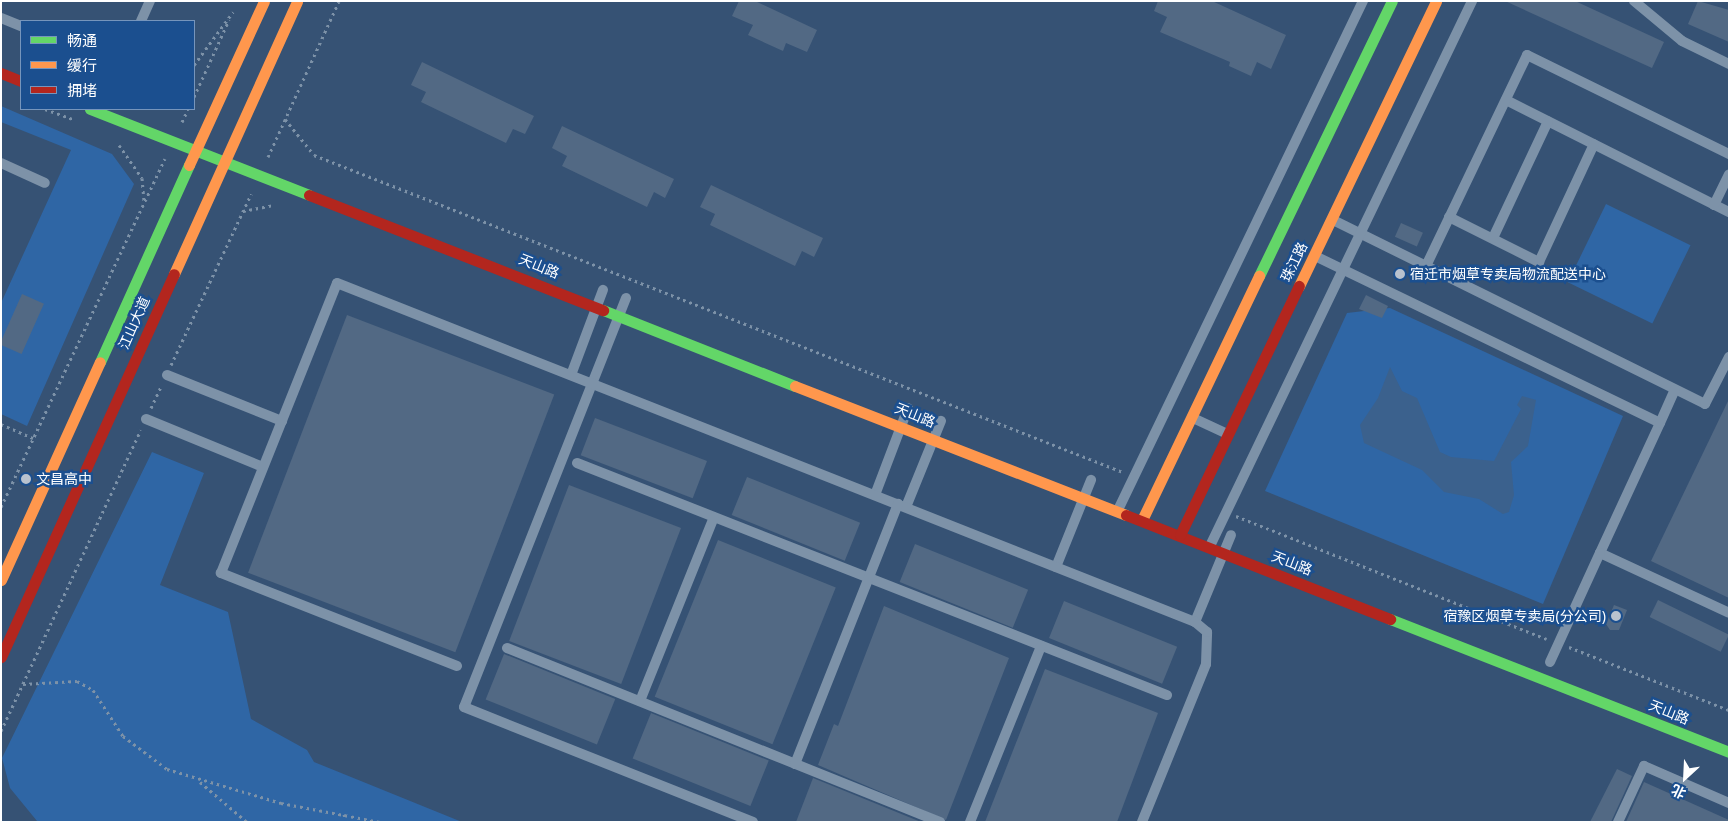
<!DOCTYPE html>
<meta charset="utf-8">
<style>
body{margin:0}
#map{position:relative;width:1730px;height:823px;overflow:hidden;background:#365274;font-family:"Noto Sans","Noto Sans SC",sans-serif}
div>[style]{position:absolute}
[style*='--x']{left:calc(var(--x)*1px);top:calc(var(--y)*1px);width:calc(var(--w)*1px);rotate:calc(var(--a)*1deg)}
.green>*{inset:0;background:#2f66a5;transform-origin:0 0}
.water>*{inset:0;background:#3b618d}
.building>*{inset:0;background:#526984;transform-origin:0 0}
.path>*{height:3px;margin-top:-1.5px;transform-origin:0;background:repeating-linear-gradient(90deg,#7d92a8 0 2.5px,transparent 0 6.5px)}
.lane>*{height:10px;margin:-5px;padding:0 5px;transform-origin:5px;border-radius:5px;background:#7d92a8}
.fast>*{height:11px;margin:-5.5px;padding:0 5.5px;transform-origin:5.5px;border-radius:5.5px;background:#63d668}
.slow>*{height:11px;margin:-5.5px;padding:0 5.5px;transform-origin:5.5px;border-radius:5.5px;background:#ff974d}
.jam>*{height:11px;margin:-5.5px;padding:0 5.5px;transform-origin:5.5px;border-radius:5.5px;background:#b3261e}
.dots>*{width:14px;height:14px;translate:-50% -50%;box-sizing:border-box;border:2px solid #1b4f8f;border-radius:50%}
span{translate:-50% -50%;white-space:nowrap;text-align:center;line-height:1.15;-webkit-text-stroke:5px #1b4f8f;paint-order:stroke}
.street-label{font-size:14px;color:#fff}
.poi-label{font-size:14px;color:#fff}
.left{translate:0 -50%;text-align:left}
.right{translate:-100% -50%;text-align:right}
.frame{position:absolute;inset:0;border:2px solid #fff;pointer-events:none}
.legend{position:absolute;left:20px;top:20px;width:175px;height:90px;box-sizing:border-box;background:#1b4f8f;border:1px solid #7695bc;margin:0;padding:6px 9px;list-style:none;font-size:15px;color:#fff}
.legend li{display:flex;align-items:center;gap:10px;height:25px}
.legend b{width:25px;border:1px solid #7695bc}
.north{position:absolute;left:1660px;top:753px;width:50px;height:50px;-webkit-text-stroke:4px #1b4f8f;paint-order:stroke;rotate:205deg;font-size:14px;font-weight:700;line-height:20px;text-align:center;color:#fff}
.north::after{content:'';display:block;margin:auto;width:18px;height:22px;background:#fff;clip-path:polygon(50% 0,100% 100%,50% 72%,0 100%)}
</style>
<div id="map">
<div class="green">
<div style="clip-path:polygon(1px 106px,112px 154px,134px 184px,27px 426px,1px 414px,1px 303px,71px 150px,1px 122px)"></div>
<div style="left:1606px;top:204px;width:94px;height:87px;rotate:26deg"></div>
<div style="clip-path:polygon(1390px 308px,1623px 416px,1543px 604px,1265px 491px,1347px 313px)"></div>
<div style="clip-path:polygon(152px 452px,204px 473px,160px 585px,228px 612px,251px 719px,307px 750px,314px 762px,462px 822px,37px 821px,10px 788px,2px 758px)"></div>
</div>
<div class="water">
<div style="clip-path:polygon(1390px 367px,1402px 391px,1417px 398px,1440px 452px,1451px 457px,1494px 461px,1521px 409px,1517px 405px,1522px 396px,1536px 400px,1528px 446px,1511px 462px,1514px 495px,1509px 512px,1503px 514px,1479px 499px,1444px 492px,1422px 470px,1364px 443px,1360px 425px,1378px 398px)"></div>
</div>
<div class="building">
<div style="clip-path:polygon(739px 1px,755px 1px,817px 30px,807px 52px,786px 43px,783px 51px,748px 35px,753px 25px,732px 16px)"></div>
<div style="clip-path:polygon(1158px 1px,1212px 1px,1286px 35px,1271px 69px,1257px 62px,1251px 76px,1229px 66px,1230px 62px,1160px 32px,1167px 17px,1154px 11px)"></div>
<div style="clip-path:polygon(1505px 1px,1575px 1px,1664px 42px,1652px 68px)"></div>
<div style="clip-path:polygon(1698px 1px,1729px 10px,1729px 42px,1688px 24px)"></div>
<div style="clip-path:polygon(422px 62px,534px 116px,525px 134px,513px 129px,506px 143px,421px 102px,426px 92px,411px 85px)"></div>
<div style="clip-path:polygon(562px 126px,674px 179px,665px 198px,654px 192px,647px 207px,562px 166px,567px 156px,552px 148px)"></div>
<div style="clip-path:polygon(711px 185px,823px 238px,814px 257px,802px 251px,795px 266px,710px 225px,715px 214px,700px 207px)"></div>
<div style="left:1401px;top:223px;width:24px;height:15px;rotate:24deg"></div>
<div style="left:22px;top:294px;width:24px;height:55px;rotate:24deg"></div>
<div style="clip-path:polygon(1366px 295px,1388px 306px,1382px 318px,1359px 309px)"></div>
<div style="left:347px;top:315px;width:222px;height:276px;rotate:21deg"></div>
<div style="clip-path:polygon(1729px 399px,1729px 598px,1651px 561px)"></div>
<div style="left:595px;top:418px;width:120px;height:40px;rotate:21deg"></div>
<div style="left:747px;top:477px;width:122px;height:41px;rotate:22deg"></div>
<div style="left:569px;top:485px;width:120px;height:167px;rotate:21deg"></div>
<div style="left:718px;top:540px;width:127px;height:169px;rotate:22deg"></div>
<div style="left:915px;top:544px;width:122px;height:41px;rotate:22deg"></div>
<div style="left:1658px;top:600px;width:79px;height:19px;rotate:26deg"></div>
<div style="left:1064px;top:601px;width:122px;height:40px;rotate:22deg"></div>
<div style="clip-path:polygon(1614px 605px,1627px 610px,1619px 630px,1610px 630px,1606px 624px)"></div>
<div style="clip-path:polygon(884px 606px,1009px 658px,946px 820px,818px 765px,834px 724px,838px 726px)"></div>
<div style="left:504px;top:654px;width:120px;height:49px;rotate:22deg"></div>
<div style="clip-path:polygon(1045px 669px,1158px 713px,1117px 822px,985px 822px)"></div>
<div style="left:651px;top:713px;width:127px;height:49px;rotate:22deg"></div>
<div style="clip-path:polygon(1617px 769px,1632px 776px,1611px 822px,1590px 822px)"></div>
<div style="clip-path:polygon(813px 778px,921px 822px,796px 822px)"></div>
<div style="clip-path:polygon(1644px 782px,1729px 820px,1729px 822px,1626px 822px)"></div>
</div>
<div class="path">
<div style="--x:194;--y:65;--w:66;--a:-53.7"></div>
<div style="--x:194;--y:97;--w:85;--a:-65.6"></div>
<div style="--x:45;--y:109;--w:29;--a:20"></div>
<div style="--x:285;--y:119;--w:46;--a:51.1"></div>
<div style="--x:314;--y:155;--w:869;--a:21.4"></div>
<div style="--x:182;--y:122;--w:14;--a:-65"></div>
<div style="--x:119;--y:145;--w:40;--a:55.1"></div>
<div style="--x:142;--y:178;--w:23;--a:85"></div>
<div style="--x:268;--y:157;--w:171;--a:-65.5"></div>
<div style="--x:243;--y:211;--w:32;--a:-11"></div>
<div style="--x:171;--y:365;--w:189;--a:-64.9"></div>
<div style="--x:151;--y:408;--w:23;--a:-65"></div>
<div style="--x:1;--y:424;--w:35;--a:24"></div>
<div style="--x:1;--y:507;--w:385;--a:-64.8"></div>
<div style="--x:1236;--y:516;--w:334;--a:21.6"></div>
<div style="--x:1569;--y:647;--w:172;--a:21.5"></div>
<div style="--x:23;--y:684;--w:54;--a:-3.2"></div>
<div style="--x:77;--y:681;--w:18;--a:29"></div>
<div style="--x:93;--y:690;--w:55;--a:56.9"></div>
<div style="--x:123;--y:736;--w:55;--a:36.9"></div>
<div style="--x:167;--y:769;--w:119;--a:16.6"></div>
<div style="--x:281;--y:803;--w:102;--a:10.8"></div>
<div style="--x:1;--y:731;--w:332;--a:-65.1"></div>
<div style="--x:200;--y:782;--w:62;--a:40.4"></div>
<div style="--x:344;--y:814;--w:8;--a:76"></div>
</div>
<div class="lane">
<div style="--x:1634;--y:1;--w:62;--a:39.8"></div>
<div style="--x:1682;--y:41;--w:52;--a:26.1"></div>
<div style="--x:1;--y:18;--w:22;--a:22"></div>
<div style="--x:141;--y:21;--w:22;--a:-66"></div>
<div style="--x:1506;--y:100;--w:250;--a:26.7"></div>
<div style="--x:1;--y:163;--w:48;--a:24.4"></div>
<div style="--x:1714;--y:205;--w:34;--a:-64"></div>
<div style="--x:1449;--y:217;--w:101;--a:26.6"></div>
<div style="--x:1539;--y:262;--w:130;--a:-65"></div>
<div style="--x:1333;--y:220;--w:415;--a:26.3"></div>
<div style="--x:1705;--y:404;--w:53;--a:-62.9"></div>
<div style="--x:1493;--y:238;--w:129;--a:-64.8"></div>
<div style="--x:1315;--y:256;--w:383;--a:25.8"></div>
<div style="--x:1660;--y:423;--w:143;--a:114.8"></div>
<div style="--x:1600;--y:553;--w:142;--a:24.9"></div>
<div style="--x:1426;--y:266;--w:234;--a:-64.4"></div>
<div style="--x:1527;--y:55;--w:225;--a:26.1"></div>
<div style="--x:626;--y:298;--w:440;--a:111.6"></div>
<div style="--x:464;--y:707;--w:311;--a:21.7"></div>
<div style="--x:167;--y:375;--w:124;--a:21.8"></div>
<div style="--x:571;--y:375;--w:91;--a:-69.4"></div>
<div style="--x:1193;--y:418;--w:38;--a:25"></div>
<div style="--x:146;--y:419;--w:126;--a:22.3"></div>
<div style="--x:1660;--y:423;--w:36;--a:-66"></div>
<div style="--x:577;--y:463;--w:634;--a:21.47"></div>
<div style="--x:875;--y:495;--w:93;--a:-69.2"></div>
<div style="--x:906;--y:507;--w:93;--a:-67.9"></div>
<div style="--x:1118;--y:510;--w:565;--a:-64.3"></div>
<div style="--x:1210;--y:546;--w:605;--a:-64.32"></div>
<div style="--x:1056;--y:567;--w:94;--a:-68.1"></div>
<div style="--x:507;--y:648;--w:467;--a:21.9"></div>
<div style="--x:1550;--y:662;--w:120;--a:-65.4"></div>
<div style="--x:457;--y:666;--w:254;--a:-158.5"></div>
<div style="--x:221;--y:573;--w:312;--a:-68.2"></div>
<div style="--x:337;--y:283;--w:923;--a:21.56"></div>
<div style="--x:1195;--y:622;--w:94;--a:-67.5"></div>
<div style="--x:640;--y:701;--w:198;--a:-68.1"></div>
<div style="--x:795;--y:764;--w:280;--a:-68.4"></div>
<div style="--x:970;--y:822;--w:190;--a:-68"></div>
<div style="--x:1142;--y:822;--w:170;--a:-67.9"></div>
<div style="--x:1206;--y:664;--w:32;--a:-88"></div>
<div style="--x:1207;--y:632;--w:16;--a:-140"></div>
<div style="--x:1618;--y:822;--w:62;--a:-65.1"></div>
<div style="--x:1644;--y:766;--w:93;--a:23.5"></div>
</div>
<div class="fast">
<div style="--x:90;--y:109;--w:235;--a:21.4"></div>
<div style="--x:1259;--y:276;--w:305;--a:-64.2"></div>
<div style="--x:603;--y:310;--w:206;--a:21.6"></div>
<div style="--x:100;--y:362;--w:216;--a:-65.7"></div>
<div style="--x:1390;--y:619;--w:364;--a:21.4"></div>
</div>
<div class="slow">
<div style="--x:189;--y:165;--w:180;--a:-65.4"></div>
<div style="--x:174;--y:274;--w:299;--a:-65.7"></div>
<div style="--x:1299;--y:286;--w:316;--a:-64.3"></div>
<div style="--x:795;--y:386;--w:355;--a:21.3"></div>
<div style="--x:1142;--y:520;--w:271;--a:-64.4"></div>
<div style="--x:1;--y:580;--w:239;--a:-65.6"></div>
</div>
<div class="jam">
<div style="--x:1;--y:73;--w:22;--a:22"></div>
<div style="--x:309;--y:195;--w:316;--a:21.4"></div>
<div style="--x:1126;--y:515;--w:284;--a:21.5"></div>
<div style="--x:1180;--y:535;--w:276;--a:-64.5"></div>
<div style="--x:1;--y:657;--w:420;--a:-65.7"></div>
</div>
<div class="dots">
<div style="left:1400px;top:274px;background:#b9c2ce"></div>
<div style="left:26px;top:479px;background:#b9c2ce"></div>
<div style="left:1616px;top:616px;background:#b9c2ce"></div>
</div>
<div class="street-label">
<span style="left:1294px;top:262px;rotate:-64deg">珠江路</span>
<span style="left:539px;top:266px;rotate:22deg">天山路</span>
<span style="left:134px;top:323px;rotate:-66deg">江山大道</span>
<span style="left:915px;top:415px;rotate:22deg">天山路</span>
<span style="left:1292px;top:563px;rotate:21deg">天山路</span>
<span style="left:1669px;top:712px;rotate:22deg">天山路</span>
</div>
<div class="poi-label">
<span class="left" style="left:1410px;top:274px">宿迁市烟草专卖局物流配送中心</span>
<span class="left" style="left:36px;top:479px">文昌高中</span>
<span class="right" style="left:1606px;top:616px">宿豫区烟草专卖局(分公司)</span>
</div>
<div class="frame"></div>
<ul class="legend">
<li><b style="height:6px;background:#63d668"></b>畅通</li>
<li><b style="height:6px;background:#ff974d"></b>缓行</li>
<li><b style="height:6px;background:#b3261e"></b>拥堵</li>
</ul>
<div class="north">北</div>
</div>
